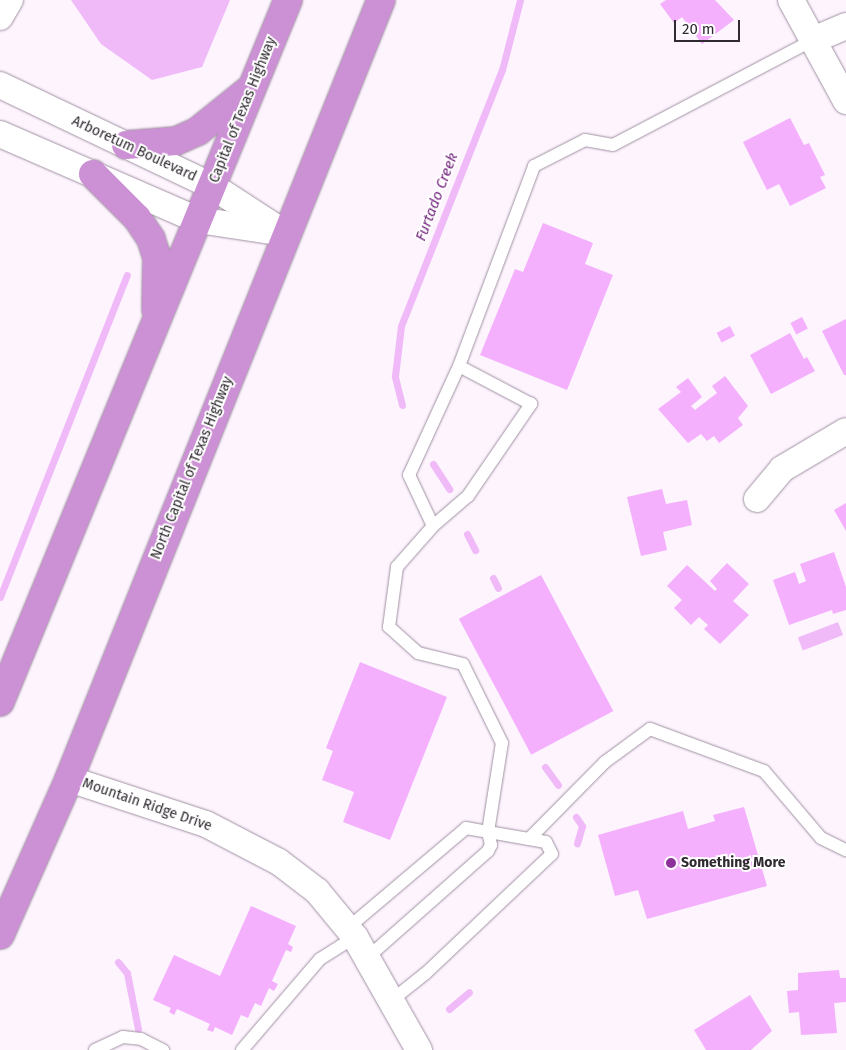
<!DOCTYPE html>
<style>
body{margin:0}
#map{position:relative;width:846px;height:1050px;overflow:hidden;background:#fdf4fe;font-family:"Fira Sans",sans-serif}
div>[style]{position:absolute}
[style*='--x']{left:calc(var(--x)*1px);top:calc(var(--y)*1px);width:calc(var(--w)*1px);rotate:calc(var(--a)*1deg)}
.water>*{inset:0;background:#f0baf8;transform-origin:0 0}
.stream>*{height:7px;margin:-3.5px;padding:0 3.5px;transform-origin:3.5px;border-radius:3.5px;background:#f0baf8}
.building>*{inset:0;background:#f4b0fd;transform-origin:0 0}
.roads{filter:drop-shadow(0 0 1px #a091a2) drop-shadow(0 0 1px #a091a2)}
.service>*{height:12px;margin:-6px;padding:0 6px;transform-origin:6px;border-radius:6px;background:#fff}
.minor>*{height:26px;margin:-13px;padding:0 13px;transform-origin:13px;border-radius:13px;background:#fff}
.trunk>*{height:28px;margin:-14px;padding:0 14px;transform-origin:14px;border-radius:14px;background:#cc90d4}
.dots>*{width:14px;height:14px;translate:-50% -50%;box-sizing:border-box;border:2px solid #fff;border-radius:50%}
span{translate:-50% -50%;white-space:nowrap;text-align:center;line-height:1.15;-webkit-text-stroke:4px #fff;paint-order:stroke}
.street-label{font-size:14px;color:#2f2930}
.poi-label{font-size:14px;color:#2f2930;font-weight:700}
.left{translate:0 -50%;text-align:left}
.water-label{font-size:15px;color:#74257f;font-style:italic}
.scale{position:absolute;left:674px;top:20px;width:66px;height:22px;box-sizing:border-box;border:2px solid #2f2930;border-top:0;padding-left:6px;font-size:15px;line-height:18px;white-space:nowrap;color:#2f2930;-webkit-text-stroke:4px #fff;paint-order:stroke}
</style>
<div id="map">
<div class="water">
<div style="clip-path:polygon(71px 0,230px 0,202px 67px,152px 80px,101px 44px)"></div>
<div style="left:838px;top:622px;width:14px;height:43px;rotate:69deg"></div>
</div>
<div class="stream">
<div style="--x:402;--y:405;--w:30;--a:-104"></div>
<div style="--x:395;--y:376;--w:50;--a:-83.2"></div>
<div style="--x:401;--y:326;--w:275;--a:-68.5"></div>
<div style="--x:502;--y:70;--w:72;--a:-75.6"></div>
<div style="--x:433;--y:464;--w:30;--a:57"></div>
<div style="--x:467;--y:534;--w:18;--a:63"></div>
<div style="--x:493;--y:578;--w:11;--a:63"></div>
<div style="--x:0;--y:597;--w:346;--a:-68.5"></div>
<div style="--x:545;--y:767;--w:22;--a:54"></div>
<div style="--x:576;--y:817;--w:11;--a:56"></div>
<div style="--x:582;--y:826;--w:18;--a:106"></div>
<div style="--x:118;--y:962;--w:14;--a:51"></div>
<div style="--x:127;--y:973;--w:57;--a:78.9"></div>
<div style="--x:449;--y:1009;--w:26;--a:-40"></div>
</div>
<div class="building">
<div style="clip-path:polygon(666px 0,715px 0,734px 20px,702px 44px,682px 17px,674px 23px,660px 4px)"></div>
<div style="clip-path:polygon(790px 118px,804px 145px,809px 143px,825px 175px,820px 177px,826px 188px,790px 206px,779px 184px,767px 190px,743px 142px)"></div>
<div style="clip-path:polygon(543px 223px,593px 243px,585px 264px,613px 275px,567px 390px,480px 355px,515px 269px,523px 272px)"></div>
<div style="left:802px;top:317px;width:13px;height:13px;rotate:63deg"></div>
<div style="clip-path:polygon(846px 319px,846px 375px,844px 375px,822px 331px)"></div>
<div style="left:730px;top:326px;width:11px;height:15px;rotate:63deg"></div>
<div style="clip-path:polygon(790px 333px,804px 359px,807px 357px,815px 371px,771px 394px,750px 355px)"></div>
<div style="clip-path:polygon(725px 376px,748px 406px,738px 418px,743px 425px,719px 443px,714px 436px,707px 441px,701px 434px,688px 443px,658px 409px,681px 392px,676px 387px,688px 378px,702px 397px,691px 406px,695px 410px,717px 393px,712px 386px)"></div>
<div style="clip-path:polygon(662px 489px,666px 504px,687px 500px,692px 525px,663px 532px,667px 550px,641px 556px,627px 497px)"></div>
<div style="clip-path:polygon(846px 503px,846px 531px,834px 510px)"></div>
<div style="clip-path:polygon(834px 552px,846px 587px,846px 610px,833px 614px,832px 610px,789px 625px,773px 580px,795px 572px,799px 584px,806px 581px,800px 564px)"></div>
<div style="clip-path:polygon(727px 563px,749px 584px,733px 601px,749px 615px,720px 644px,704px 629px,708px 625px,699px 617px,691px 625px,674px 608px,682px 600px,667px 586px,687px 565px,715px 591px,717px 589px,710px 581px)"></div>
<div style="left:541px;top:575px;width:154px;height:93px;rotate:62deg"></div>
<div style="clip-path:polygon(360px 662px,447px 697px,390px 840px,343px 822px,354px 792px,322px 780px,333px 751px,326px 748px)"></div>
<div style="clip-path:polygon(744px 807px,767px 886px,647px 919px,638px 890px,615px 896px,598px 835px,683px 811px,688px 829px,715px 821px,713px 815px)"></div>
<div style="clip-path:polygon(251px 906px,296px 926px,288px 944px,293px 947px,291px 952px,286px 950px,272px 981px,278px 984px,274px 991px,269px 988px,261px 1006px,255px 1003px,248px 1018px,241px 1015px,232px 1035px,215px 1027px,213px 1032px,207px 1030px,210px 1024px,177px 1009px,174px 1015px,169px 1012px,171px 1008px,153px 1000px,174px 955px,220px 976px)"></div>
<div style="clip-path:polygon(839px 970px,840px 978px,846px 978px,846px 1002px,834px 1003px,837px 1033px,801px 1035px,799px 1012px,789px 1013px,787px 991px,798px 990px,798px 973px)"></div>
<div style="clip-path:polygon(750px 995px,772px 1031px,751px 1050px,706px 1050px,694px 1030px)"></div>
</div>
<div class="roads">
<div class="service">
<div style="--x:459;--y:366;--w:120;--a:114.6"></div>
<div style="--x:409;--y:475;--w:56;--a:64.8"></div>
<div style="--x:433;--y:526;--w:46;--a:-40.6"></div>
<div style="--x:468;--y:496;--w:112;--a:-55.6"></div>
<div style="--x:531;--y:404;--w:81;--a:-152.2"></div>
<div style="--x:459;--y:366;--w:214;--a:-69.4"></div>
<div style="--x:534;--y:166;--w:57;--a:-27"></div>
<div style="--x:585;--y:140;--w:28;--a:10"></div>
<div style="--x:613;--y:145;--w:226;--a:-27.7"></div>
<div style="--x:529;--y:839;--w:108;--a:-45.4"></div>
<div style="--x:605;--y:762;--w:56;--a:-36.3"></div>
<div style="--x:650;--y:729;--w:121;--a:20.2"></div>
<div style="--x:764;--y:771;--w:88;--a:49.6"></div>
<div style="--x:821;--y:838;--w:28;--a:26"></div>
<div style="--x:349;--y:927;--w:153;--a:-40.2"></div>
<div style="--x:466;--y:828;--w:22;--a:10"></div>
<div style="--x:488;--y:832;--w:13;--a:77"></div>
<div style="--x:491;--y:845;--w:7;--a:117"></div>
<div style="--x:488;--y:851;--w:160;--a:138.5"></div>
<div style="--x:392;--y:1000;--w:43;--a:-38.5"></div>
<div style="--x:426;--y:973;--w:173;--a:-43.4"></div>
<div style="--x:552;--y:854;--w:13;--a:-117"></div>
<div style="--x:546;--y:842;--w:59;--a:-170.2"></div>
<div style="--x:488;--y:832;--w:90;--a:-81.1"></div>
<div style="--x:502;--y:743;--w:88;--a:-116.3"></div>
<div style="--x:463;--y:664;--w:46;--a:-166.3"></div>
<div style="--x:418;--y:653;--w:39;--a:-138"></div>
<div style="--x:389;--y:627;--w:61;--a:-82.4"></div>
<div style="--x:397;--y:567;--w:55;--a:-48.7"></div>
<div style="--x:95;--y:1050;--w:31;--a:-25"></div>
<div style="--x:123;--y:1037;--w:18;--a:6"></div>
<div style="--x:141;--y:1039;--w:25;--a:27"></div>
<div style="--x:242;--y:1050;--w:120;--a:-49.4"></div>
<div style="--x:320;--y:959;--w:41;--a:-32.2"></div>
</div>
<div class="minor">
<div style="--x:791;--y:0;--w:115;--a:61.4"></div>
<div style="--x:0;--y:17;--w:20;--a:-60"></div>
<div style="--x:813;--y:40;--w:36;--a:-23"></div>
<div style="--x:0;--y:85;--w:235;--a:25.5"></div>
<div style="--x:212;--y:186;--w:88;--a:33"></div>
<div style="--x:0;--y:134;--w:216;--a:23.5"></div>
<div style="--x:198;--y:220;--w:80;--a:8.6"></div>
<div style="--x:757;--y:499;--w:39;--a:-50"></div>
<div style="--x:782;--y:469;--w:74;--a:-30.7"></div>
<div style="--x:69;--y:779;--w:144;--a:18.2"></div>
<div style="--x:206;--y:824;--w:82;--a:27.5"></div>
<div style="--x:279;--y:862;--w:48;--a:37.3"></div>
<div style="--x:317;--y:891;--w:60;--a:50.4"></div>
<div style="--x:355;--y:937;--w:130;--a:60.5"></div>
</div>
<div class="trunk">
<div style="--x:126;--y:145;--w:50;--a:-4.6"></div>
<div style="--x:176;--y:141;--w:24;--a:-24"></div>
<div style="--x:198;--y:131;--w:65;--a:-38.8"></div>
<div style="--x:93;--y:174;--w:62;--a:45"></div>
<div style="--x:137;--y:218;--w:25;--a:56"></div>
<div style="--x:151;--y:239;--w:19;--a:72"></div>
<div style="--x:157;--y:257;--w:52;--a:91.1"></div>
<div style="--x:0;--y:702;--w:759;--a:-67.69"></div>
<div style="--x:0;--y:935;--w:171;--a:-66.1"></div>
<div style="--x:69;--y:779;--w:839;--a:-68.17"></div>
</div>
</div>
<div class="dots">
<div style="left:671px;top:863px;background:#8d309a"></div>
</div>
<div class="street-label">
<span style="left:243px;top:110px;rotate:-68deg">Capital of Texas Highway</span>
<span style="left:134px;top:149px;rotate:25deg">Arboretum Boulevard</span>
<span style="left:192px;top:468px;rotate:-68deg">North Capital of Texas Highway</span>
<span style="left:147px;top:805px;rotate:19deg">Mountain Ridge Drive</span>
</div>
<div class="poi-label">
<span class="left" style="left:681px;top:863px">Something More</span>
</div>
<div class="water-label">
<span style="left:437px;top:197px;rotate:-69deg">Furtado Creek</span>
</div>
<div class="scale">20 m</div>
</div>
